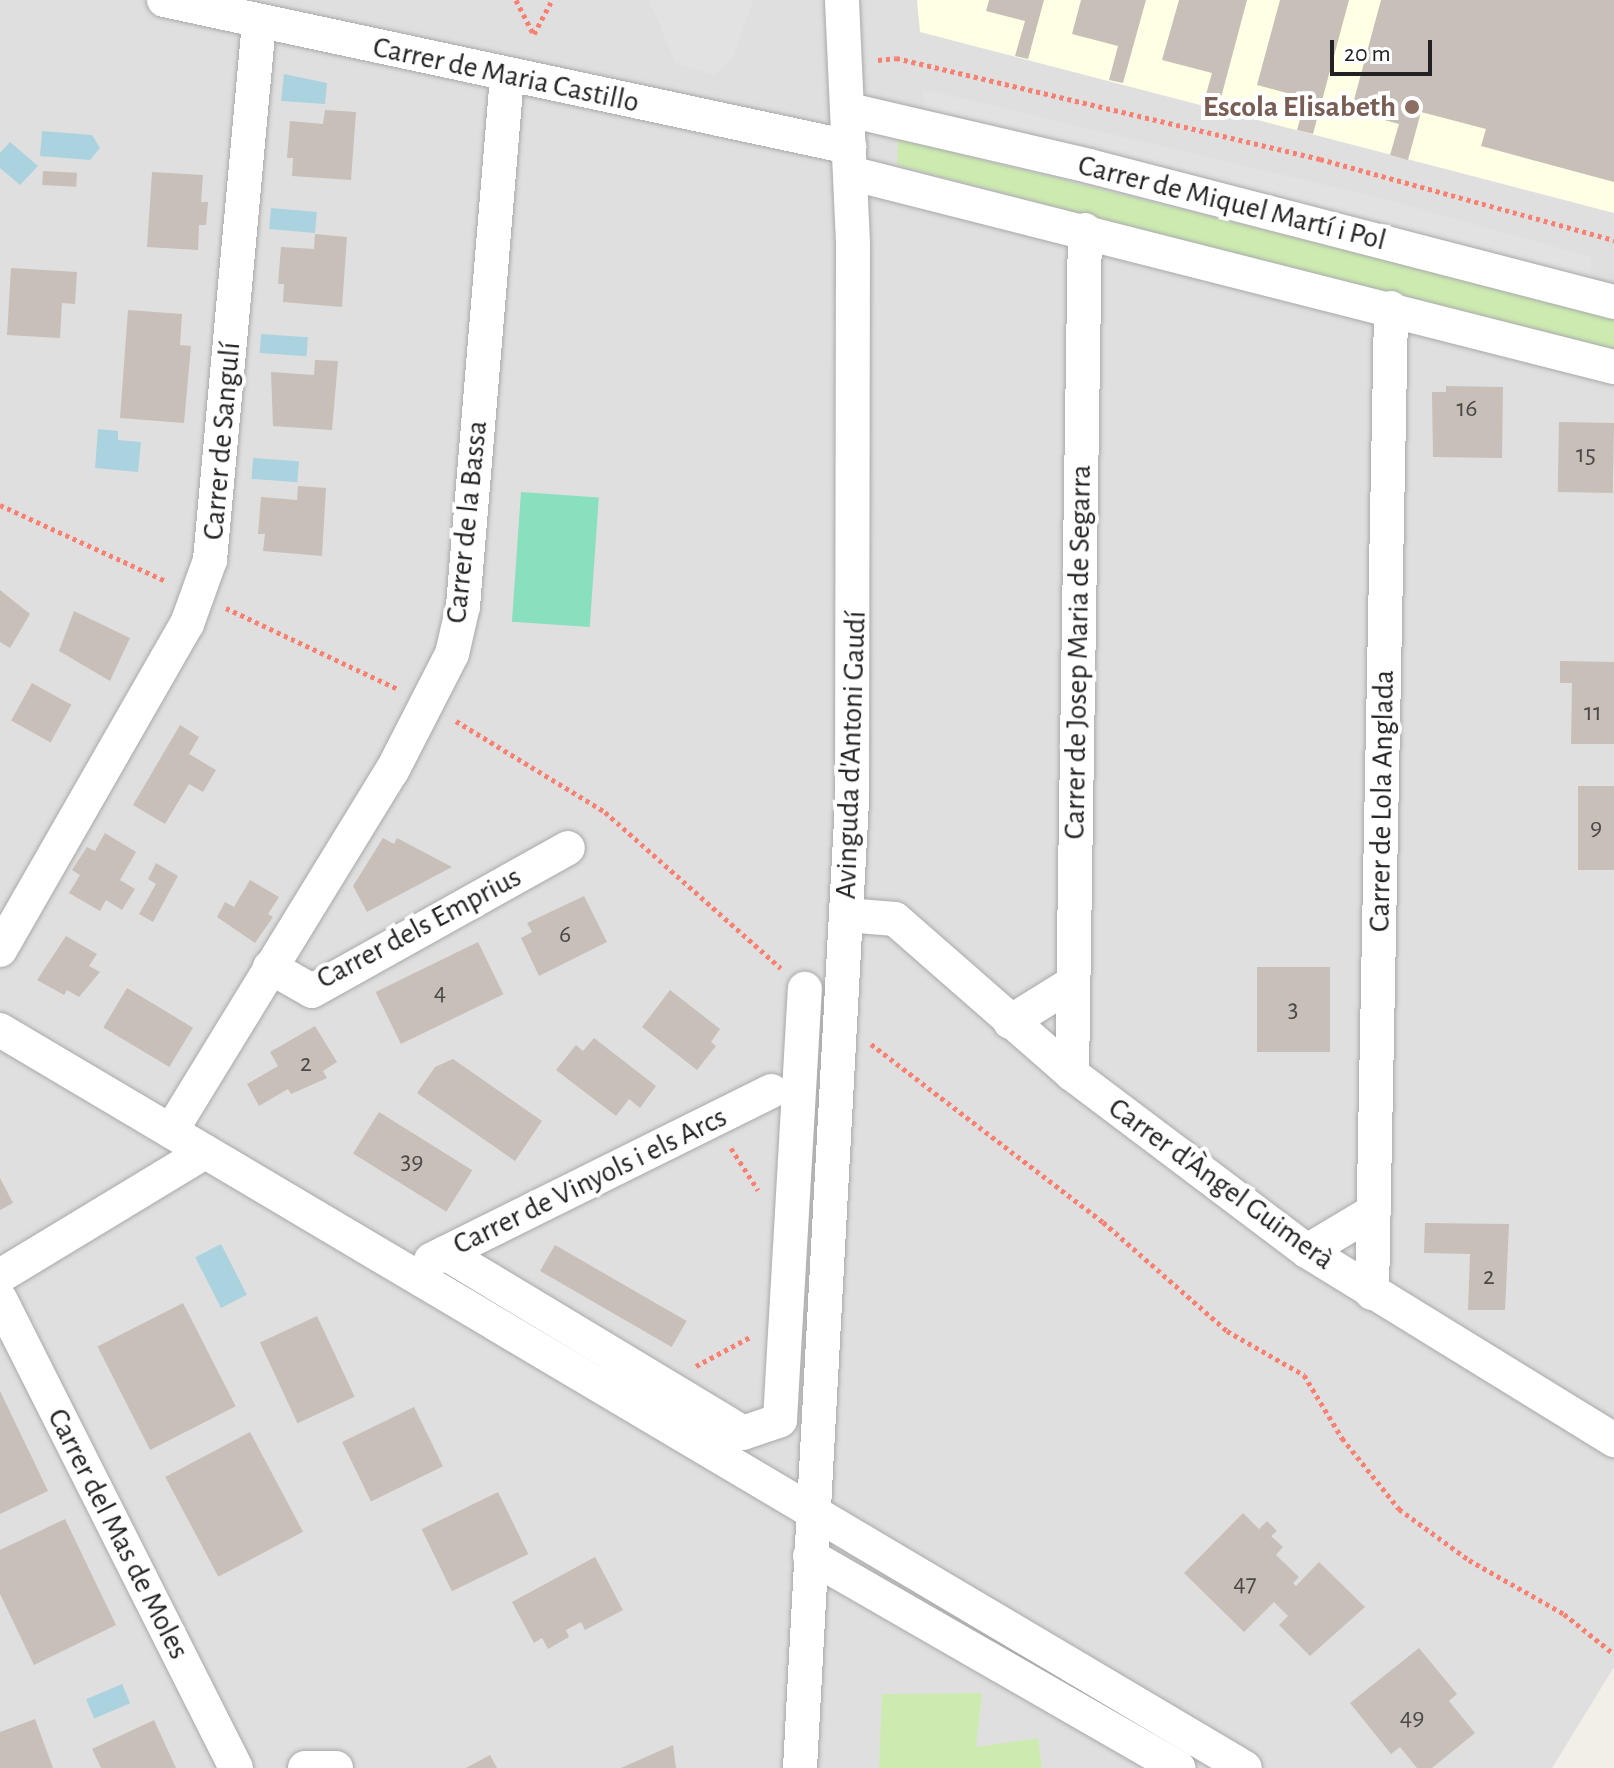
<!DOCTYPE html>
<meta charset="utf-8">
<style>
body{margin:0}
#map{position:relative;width:1614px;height:1768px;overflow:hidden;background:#f2efe9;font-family:"Alegreya Sans",sans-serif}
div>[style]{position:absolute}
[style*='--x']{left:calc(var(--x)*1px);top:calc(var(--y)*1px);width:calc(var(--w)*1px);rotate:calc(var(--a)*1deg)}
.residential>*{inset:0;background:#e0dfdf}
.education>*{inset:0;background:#ffffe5}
.grass>*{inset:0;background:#cdebb0}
.pitch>*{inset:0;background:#88e0be;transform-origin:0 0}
.parking>*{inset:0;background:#e2e2e2}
.water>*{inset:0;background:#aad3df;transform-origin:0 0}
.building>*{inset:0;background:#c7bfb8;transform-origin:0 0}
.path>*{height:5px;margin-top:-2.5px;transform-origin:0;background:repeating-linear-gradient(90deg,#fa8072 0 4px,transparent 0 8px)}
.roads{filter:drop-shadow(0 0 2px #a9a9a9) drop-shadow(0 0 2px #a9a9a9)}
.street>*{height:34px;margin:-17px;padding:0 17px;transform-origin:17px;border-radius:17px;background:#fff}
.dots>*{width:22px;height:22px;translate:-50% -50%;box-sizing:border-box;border:4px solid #fff;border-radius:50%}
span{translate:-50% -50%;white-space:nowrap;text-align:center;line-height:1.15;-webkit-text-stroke:8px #fff;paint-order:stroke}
.number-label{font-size:26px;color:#4b4948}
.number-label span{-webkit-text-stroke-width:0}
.street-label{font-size:30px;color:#222}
.education-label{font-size:30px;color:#785e54;font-weight:700}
.right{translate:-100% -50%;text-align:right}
.scale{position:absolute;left:1330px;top:40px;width:102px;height:36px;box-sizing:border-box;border:4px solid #222;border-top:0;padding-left:10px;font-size:24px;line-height:28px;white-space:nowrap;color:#222;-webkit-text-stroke:6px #fff;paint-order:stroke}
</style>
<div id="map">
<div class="residential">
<div style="clip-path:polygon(0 0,1614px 0,1614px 1667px,1552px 1768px,0 1768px)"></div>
</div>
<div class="education">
<div style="clip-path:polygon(917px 0,1614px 0,1614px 213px,920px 32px)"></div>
</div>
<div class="grass">
<div style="clip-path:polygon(898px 139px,1614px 317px,1614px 353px,897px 165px)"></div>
<div style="clip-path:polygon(982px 1693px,976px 1747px,1038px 1738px,1042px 1768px,879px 1768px,882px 1694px)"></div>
</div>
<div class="pitch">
<div style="left:521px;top:492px;width:78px;height:130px;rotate:4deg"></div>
</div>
<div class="parking">
<div style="clip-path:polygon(649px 0,753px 0,733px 57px,714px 75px,676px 63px)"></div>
<div style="clip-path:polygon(923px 89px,1392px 201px,1591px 257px,1591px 285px,925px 115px)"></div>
</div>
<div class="water">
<div style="clip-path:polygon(284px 74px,327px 83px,325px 104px,281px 101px)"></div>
<div style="clip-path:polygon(42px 131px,92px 135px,100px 148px,90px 160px,40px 156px)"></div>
<div style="clip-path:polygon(10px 142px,38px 166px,20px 185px,0 168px,0 153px)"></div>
<div style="left:271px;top:208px;width:46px;height:21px;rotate:5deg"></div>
<div style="left:261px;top:334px;width:47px;height:19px;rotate:4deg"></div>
<div style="clip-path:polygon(98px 429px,118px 431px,118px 440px,141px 442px,138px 472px,95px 468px)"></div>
<div style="left:253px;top:458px;width:46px;height:21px;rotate:4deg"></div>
<div style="left:221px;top:1244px;width:57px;height:29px;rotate:63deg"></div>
<div style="left:122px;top:1684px;width:21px;height:39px;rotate:67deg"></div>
</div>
<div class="building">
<div style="clip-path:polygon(989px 0,1044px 0,1028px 59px,1015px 56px,1025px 21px,986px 11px)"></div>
<div style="clip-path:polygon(1081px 0,1146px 0,1123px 83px,1109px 80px,1118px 46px,1072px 34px)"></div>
<div style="clip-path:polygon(1179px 0,1247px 0,1218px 109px,1203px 105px,1212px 73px,1162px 60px)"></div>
<div style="clip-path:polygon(1280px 0,1349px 0,1313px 134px,1297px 130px,1306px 98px,1257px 85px)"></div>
<div style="clip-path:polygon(1381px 0,1614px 0,1614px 182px,1481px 146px,1486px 129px,1421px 112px,1408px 160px,1390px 155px,1399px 124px,1351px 111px)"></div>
<div style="clip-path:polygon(325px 110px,356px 112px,351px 180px,292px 176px,293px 158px,287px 158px,290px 121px,323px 124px)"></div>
<div style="left:43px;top:171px;width:34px;height:14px;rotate:3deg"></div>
<div style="clip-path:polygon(152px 172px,203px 175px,201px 202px,208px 202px,206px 225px,199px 225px,198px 250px,147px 247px)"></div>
<div style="clip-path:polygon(315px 234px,347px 237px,342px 307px,283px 302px,284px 284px,278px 284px,281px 247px,314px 249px)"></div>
<div style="clip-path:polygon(11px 268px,77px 272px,75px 304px,62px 303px,60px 338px,7px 335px)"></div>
<div style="clip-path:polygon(128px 310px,182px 314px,180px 345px,191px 346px,184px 423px,120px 418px)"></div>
<div style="clip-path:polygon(315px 360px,338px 361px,332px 430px,273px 426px,271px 372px,314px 375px)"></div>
<div style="clip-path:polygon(1446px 386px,1503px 387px,1502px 458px,1433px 457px,1432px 392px,1446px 392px)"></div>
<div style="left:1559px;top:422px;width:55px;height:70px;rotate:1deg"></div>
<div style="clip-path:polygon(298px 486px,326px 488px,322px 556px,263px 551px,265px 534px,258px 534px,261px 497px,297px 500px)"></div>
<div style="clip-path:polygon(0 590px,30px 614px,10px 648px,0 642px)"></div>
<div style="clip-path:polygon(74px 611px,130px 638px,110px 681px,59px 651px)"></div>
<div style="clip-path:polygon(1560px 661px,1614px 662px,1614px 744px,1571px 744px,1572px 683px,1560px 683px)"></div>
<div style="left:32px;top:683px;width:45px;height:43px;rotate:29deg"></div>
<div style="clip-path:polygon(180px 725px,199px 737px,189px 754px,216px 770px,203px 792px,189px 784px,165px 824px,133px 805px)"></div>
<div style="left:1578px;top:786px;width:36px;height:84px"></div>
<div style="clip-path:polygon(105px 833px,136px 852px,120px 880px,135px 889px,122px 910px,106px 900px,100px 911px,69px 893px,80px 875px,72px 870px,87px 847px,95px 851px)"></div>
<div style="clip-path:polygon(383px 838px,394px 844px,397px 838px,452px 867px,367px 912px,353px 886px)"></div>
<div style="clip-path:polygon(156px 863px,178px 876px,153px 922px,139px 914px,156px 884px,148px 879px)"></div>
<div style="clip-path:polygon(250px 880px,279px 897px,268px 914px,273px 917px,255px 943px,217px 917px,225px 902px,234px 907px)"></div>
<div style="clip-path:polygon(584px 896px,607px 942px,539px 976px,521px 938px,532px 932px,527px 923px)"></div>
<div style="clip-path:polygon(66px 936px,97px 954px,89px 966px,100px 972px,79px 997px,67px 990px,64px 995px,37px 980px)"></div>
<div style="left:478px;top:942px;width:58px;height:114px;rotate:64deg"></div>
<div style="left:1257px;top:967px;width:73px;height:85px"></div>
<div style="left:127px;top:988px;width:77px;height:46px;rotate:31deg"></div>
<div style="clip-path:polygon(670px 990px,720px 1029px,711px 1042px,716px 1046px,697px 1070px,642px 1027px)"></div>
<div style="clip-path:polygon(315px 1026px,337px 1062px,323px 1071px,327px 1078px,291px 1094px,288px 1089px,259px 1106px,247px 1084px,278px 1066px,270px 1052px)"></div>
<div style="clip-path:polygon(594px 1038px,656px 1086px,640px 1108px,629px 1099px,616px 1116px,556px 1070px,576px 1045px,583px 1051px)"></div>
<div style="clip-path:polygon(453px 1059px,542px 1121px,515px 1161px,417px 1093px,435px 1067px)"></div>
<div style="left:379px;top:1112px;width:110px;height:49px;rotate:32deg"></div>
<div style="clip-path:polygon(0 1178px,13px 1203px,0 1210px)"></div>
<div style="clip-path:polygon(1425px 1223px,1509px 1224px,1505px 1310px,1468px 1310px,1470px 1254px,1424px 1253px)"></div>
<div style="left:555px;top:1245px;width:152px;height:30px;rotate:30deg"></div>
<div style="left:183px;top:1303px;width:116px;height:96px;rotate:63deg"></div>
<div style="left:317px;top:1316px;width:89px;height:63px;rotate:65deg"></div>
<div style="clip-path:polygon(0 1391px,48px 1491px,0 1514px)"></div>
<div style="left:414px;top:1407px;width:66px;height:80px;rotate:64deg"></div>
<div style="left:250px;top:1432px;width:113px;height:96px;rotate:62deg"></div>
<div style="left:498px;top:1492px;width:69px;height:85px;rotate:64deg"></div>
<div style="clip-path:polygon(1243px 1513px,1259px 1529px,1267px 1521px,1277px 1531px,1271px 1536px,1283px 1547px,1276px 1555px,1299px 1577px,1293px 1583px,1296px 1586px,1319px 1562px,1365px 1607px,1310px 1656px,1279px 1625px,1288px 1616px,1274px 1602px,1244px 1632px,1184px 1573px)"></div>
<div style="clip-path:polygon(65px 1519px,116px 1625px,34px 1665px,0 1594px,0 1550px)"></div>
<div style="clip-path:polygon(595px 1557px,623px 1610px,585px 1630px,581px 1622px,566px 1630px,569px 1637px,548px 1649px,542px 1638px,534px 1643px,512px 1602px)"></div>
<div style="clip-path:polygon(1419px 1648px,1457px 1694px,1449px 1701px,1475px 1733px,1432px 1768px,1417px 1768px,1400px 1747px,1391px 1754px,1350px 1703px)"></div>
<div style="clip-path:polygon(35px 1719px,53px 1768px,0 1768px,0 1732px)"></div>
<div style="clip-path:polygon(154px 1720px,176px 1768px,101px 1768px,92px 1749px)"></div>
<div style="clip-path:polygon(673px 1745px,676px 1768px,621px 1768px)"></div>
<div style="clip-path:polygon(490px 1755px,497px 1768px,466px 1768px)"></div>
</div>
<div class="path">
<div style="--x:516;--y:0;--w:37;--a:63"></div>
<div style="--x:534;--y:34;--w:38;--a:-62"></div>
<div style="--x:878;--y:60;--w:18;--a:-6"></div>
<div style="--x:896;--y:58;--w:436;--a:13.4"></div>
<div style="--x:1320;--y:159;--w:305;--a:15.4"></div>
<div style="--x:0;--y:505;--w:183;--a:24.6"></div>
<div style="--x:226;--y:608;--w:190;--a:25.2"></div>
<div style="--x:456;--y:721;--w:175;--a:31.4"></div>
<div style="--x:605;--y:812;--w:235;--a:41.6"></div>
<div style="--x:871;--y:1044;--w:292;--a:37.5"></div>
<div style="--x:1103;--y:1222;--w:165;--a:41.3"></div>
<div style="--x:1227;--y:1331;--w:89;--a:29.7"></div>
<div style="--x:1304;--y:1375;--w:74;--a:58.9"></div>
<div style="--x:1342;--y:1438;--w:91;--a:51.2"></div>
<div style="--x:1399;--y:1509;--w:87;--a:36.1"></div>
<div style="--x:1469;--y:1560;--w:109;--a:29.6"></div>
<div style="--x:1564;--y:1614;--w:64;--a:38.7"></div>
<div style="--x:731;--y:1148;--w:50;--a:57.3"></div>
<div style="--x:696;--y:1366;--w:61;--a:-28.2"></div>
</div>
<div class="roads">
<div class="street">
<div style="--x:164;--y:0;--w:701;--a:12.11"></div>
<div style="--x:849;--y:110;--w:246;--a:13.1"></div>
<div style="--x:1089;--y:166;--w:542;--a:14.52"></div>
<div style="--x:850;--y:173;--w:788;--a:14.25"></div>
<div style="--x:846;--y:915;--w:49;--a:4.7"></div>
<div style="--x:895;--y:919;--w:235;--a:41.2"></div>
<div style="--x:1072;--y:1074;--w:294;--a:37"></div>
<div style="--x:1307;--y:1251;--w:361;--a:31.6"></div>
<div style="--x:0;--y:950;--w:376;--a:-60.2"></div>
<div style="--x:187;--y:624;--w:68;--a:-70.2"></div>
<div style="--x:210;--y:560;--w:539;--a:-84.79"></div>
<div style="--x:270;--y:967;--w:48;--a:29.7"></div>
<div style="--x:312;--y:991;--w:293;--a:-29.2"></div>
<div style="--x:1010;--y:1022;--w:74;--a:-31.8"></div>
<div style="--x:0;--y:1030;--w:1447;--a:30.66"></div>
<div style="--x:1072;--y:1074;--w:844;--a:-89.12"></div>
<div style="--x:171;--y:1131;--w:422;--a:-58.5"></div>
<div style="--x:392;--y:771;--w:131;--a:-62.9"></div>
<div style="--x:452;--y:654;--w:49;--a:-77.1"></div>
<div style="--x:463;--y:606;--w:532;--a:-85.25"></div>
<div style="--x:1307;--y:1251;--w:78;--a:-30.8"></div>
<div style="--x:445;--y:1253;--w:348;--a:31.1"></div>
<div style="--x:743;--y:1433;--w:39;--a:-19"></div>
<div style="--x:780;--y:1420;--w:432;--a:-86.7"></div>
<div style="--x:431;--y:1260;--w:380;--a:-26.4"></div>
<div style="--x:0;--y:1276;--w:240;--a:-31.2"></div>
<div style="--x:1372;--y:1293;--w:985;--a:-88.89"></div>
<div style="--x:0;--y:1299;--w:525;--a:63.29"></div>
<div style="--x:810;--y:1556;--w:425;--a:29.9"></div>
<div style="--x:305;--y:1768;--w:31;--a:0"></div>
<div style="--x:800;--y:1768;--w:968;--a:-86.92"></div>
<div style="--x:852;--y:801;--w:558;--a:-89.9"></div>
<div style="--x:853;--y:243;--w:243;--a:-92.6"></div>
</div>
</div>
<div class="dots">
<div style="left:1412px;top:107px;background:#8d6e63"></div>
</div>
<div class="number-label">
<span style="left:1467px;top:409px">16</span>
<span style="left:1586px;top:455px">15</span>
<span style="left:1593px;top:713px">11</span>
<span style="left:1596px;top:828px">9</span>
<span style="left:565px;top:935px">6</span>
<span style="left:440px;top:993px">4</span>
<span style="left:1293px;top:1010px">3</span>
<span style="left:306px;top:1064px">2</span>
<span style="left:412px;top:1162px">39</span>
<span style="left:1489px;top:1277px">2</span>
<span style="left:1245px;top:1584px">47</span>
<span style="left:1412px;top:1718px">49</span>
</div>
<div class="street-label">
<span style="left:506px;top:75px;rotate:12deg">Carrer de Maria Castillo</span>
<span style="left:1232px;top:203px;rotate:14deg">Carrer de Miquel Martí i Pol</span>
<span style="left:222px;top:441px;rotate:-85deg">Carrer de Sangulí</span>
<span style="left:467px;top:522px;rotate:-84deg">Carrer de la Bassa</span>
<span style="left:1078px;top:652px;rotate:-89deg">Carrer de Josep Maria de Segarra</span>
<span style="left:851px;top:755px;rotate:-88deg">Avinguda d'Antoni Gaudí</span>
<span style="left:1382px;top:801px;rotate:-89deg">Carrer de Lola Anglada</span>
<span style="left:419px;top:928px;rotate:-28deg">Carrer dels Emprius</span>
<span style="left:590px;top:1181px;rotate:-26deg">Carrer de Vinyols i els Arcs</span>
<span style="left:1221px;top:1184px;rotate:36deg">Carrer d'Àngel Guimerà</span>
<span style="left:118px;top:1534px;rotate:63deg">Carrer del Mas de Moles</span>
</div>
<div class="education-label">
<span class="right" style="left:1396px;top:107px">Escola Elisabeth</span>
</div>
<div class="scale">20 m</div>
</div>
